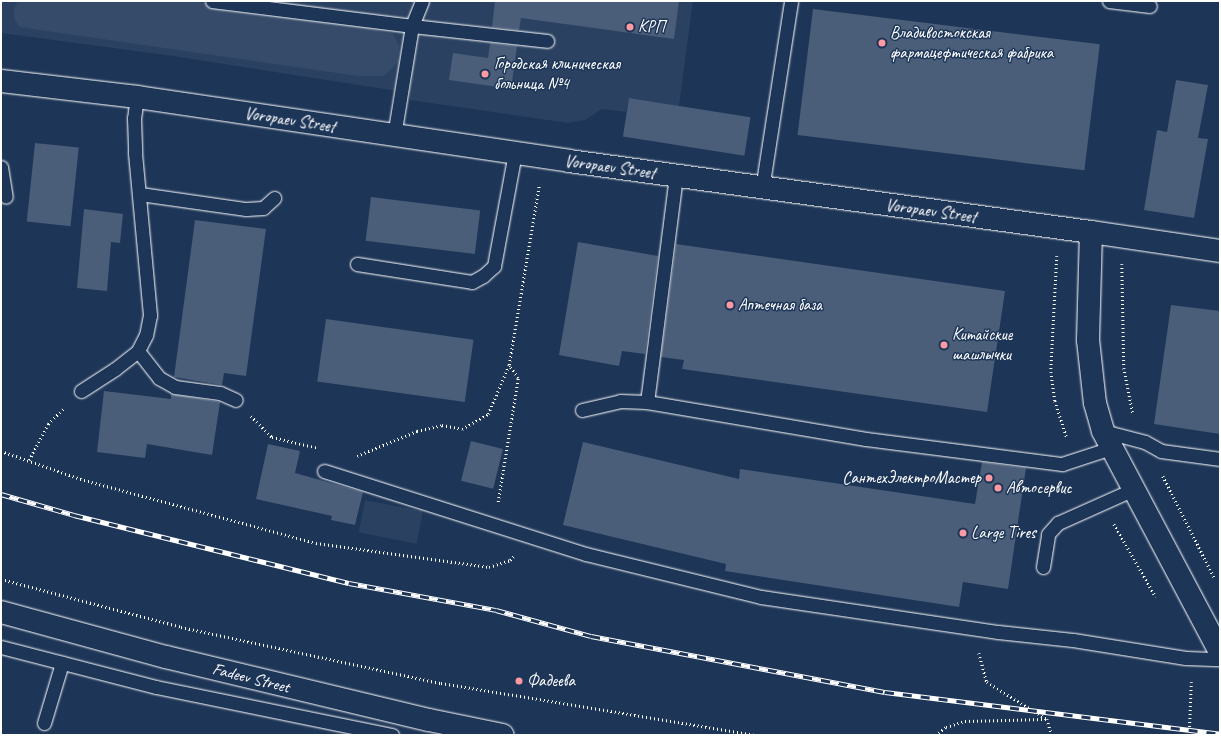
<!DOCTYPE html>
<meta charset="utf-8">
<style>
body{margin:0}
#map{position:relative;width:1221px;height:736px;overflow:hidden;background:#1d3557;font-family:Caveat,sans-serif}
div>[style]{position:absolute}
[style*='--x']{left:calc(var(--x)*1px);top:calc(var(--y)*1px);width:calc(var(--w)*1px);rotate:calc(var(--a)*1deg)}
.built>*{inset:0;background:#2a4161;transform-origin:0 0}
.green>*{inset:0;background:#364b69}
.building>*{inset:0;background:#4a5d79;transform-origin:0 0}
.path>*{height:2.5px;margin-top:-1.25px;transform-origin:0;background:repeating-linear-gradient(90deg,#fff 0 1px,transparent 0 4px)}
.roads{filter:drop-shadow(0 0 1px #fff) drop-shadow(0 0 1px #fff)}
.lane>*{height:13px;margin:-6.5px;padding:0 6.5px;transform-origin:6.5px;border-radius:6.5px;background:#1d3557}
.secondary>*{height:22px;margin:-11px;padding:0 11px;transform-origin:11px;border-radius:11px;background:#1d3557}
.primary>*{height:22px;margin:-11px;padding:0 11px;transform-origin:11px;border-radius:11px;background:#1d3557}
.rail>*{height:4.5px;margin-top:-2.25px;transform-origin:0;background:repeating-linear-gradient(90deg,#1d3557 0 9px,#fff 0 18px);box-sizing:border-box;border-block:1px solid #fff}
.dots>*{width:11px;height:11px;translate:-50% -50%;box-sizing:border-box;border:2px solid #1d3557;border-radius:50%}
span{translate:-50% -50%;white-space:nowrap;text-align:center;line-height:1.15;-webkit-text-stroke:3px #1d3557;paint-order:stroke}
.poi-label{font-size:17px;color:#fff}
.left{translate:0 -50%;text-align:left}
.right{translate:-100% -50%;text-align:right}
.street-label{font-size:17px;color:#fff}
.frame{position:absolute;inset:0;border:2px solid #fff;pointer-events:none}
</style>
<div id="map">
<div class="built">
<div style="clip-path:polygon(1px 1px,693px 1px,679px 106px,629px 98px,626px 112px,602px 109px,585px 120px,568px 123px,410px 100px,410px 93px,173px 56px,1px 33px)"></div>
<div style="left:365px;top:500px;width:59px;height:33px;rotate:11deg"></div>
</div>
<div class="green">
<div style="clip-path:polygon(18px 1px,197px 1px,227px 12px,370px 29px,393px 34px,399px 45px,398px 62px,384px 76px,358px 76px,19px 27px,14px 18px,14px 9px)"></div>
</div>
<div class="building">
<div style="clip-path:polygon(495px 1px,679px 1px,674px 39px,521px 18px,519px 30px,492px 27px)"></div>
<div style="left:813px;top:9px;width:289px;height:127px;rotate:7deg"></div>
<div style="clip-path:polygon(490px 43px,517px 46px,511px 89px,449px 80px,453px 53px,488px 58px)"></div>
<div style="clip-path:polygon(1176px 80px,1208px 85px,1198px 138px,1208px 139px,1194px 218px,1144px 210px,1157px 130px,1167px 132px)"></div>
<div style="left:629px;top:98px;width:123px;height:39px;rotate:9deg"></div>
<div style="left:35px;top:143px;width:44px;height:79px;rotate:6deg"></div>
<div style="left:371px;top:197px;width:110px;height:44px;rotate:7deg"></div>
<div style="clip-path:polygon(84px 209px,123px 214px,120px 243px,111px 242px,107px 291px,77px 288px)"></div>
<div style="clip-path:polygon(195px 220px,266px 229px,246px 376px,224px 373px,222px 385px,174px 377px)"></div>
<div style="clip-path:polygon(578px 242px,658px 256px,645px 354px,622px 351px,619px 366px,559px 355px)"></div>
<div style="clip-path:polygon(676px 244px,1005px 291px,987px 412px,682px 369px,684px 360px,661px 357px)"></div>
<div style="clip-path:polygon(1171px 305px,1220px 311px,1220px 434px,1154px 424px)"></div>
<div style="left:326px;top:319px;width:149px;height:63px;rotate:8deg"></div>
<div style="clip-path:polygon(104px 391px,171px 399px,171px 394px,220px 402px,212px 455px,147px 444px,145px 458px,97px 452px)"></div>
<div style="left:471px;top:441px;width:33px;height:41px;rotate:14deg"></div>
<div style="clip-path:polygon(583px 442px,739px 479px,740px 469px,975px 504px,982px 462px,1026px 468px,1008px 589px,963px 582px,959px 607px,725px 571px,726px 564px,563px 525px)"></div>
<div style="clip-path:polygon(268px 444px,300px 451px,295px 473px,363px 492px,355px 525px,331px 520px,332px 516px,256px 499px)"></div>
</div>
<div class="path">
<div style="--x:1057;--y:256;--w:116;--a:93"></div>
<div style="--x:1051;--y:372;--w:29;--a:82"></div>
<div style="--x:1055;--y:401;--w:39;--a:72"></div>
<div style="--x:1122;--y:264;--w:104;--a:88.9"></div>
<div style="--x:1124;--y:368;--w:47;--a:78.9"></div>
<div style="--x:251;--y:416;--w:30;--a:45"></div>
<div style="--x:272;--y:437;--w:47;--a:13.4"></div>
<div style="--x:1;--y:451;--w:88;--a:19.3"></div>
<div style="--x:84;--y:480;--w:240;--a:15.2"></div>
<div style="--x:316;--y:543;--w:175;--a:7.9"></div>
<div style="--x:489;--y:567;--w:22;--a:-18"></div>
<div style="--x:510;--y:560;--w:6;--a:-45"></div>
<div style="--x:357;--y:456;--w:65;--a:-22.6"></div>
<div style="--x:417;--y:431;--w:26;--a:-13"></div>
<div style="--x:442;--y:425;--w:20;--a:11"></div>
<div style="--x:462;--y:429;--w:30;--a:-30"></div>
<div style="--x:488;--y:414;--w:53;--a:-66.8"></div>
<div style="--x:509;--y:365;--w:182;--a:-80.5"></div>
<div style="--x:29;--y:460;--w:41;--a:-62.2"></div>
<div style="--x:48;--y:424;--w:23;--a:-45"></div>
<div style="--x:1163;--y:476;--w:113;--a:63.2"></div>
<div style="--x:498;--y:502;--w:126;--a:-80.8"></div>
<div style="--x:518;--y:378;--w:16;--a:-125"></div>
<div style="--x:1114;--y:524;--w:84;--a:60.1"></div>
<div style="--x:1;--y:579;--w:186;--a:14.9"></div>
<div style="--x:181;--y:627;--w:266;--a:12.2"></div>
<div style="--x:441;--y:683;--w:317;--a:9.4"></div>
<div style="--x:979;--y:653;--w:30;--a:75"></div>
<div style="--x:987;--y:682;--w:70;--a:31.7"></div>
<div style="--x:1047;--y:719;--w:17;--a:73"></div>
<div style="--x:935;--y:735;--w:14;--a:-36"></div>
<div style="--x:946;--y:727;--w:20;--a:-18"></div>
<div style="--x:965;--y:721;--w:81;--a:-1.4"></div>
<div style="--x:1189;--y:735;--w:53;--a:-87.8"></div>
</div>
<div class="roads">
<div class="lane">
<div style="--x:212;--y:1;--w:202;--a:7.1"></div>
<div style="--x:412;--y:26;--w:111;--a:99.3"></div>
<div style="--x:422;--y:1;--w:27;--a:112"></div>
<div style="--x:412;--y:26;--w:136;--a:6.3"></div>
<div style="--x:1109;--y:1;--w:41;--a:7"></div>
<div style="--x:137;--y:97;--w:21;--a:98"></div>
<div style="--x:134;--y:118;--w:35;--a:88"></div>
<div style="--x:135;--y:153;--w:163;--a:84.7"></div>
<div style="--x:150;--y:315;--w:20;--a:101"></div>
<div style="--x:146;--y:335;--w:18;--a:117"></div>
<div style="--x:138;--y:351;--w:34;--a:52"></div>
<div style="--x:159;--y:378;--w:18;--a:29"></div>
<div style="--x:175;--y:387;--w:45;--a:7.6"></div>
<div style="--x:220;--y:393;--w:17;--a:24"></div>
<div style="--x:1;--y:167;--w:30;--a:81"></div>
<div style="--x:676;--y:176;--w:228;--a:97.3"></div>
<div style="--x:647;--y:402;--w:222;--a:9.6"></div>
<div style="--x:866;--y:439;--w:198;--a:7.3"></div>
<div style="--x:1062;--y:464;--w:52;--a:-18.1"></div>
<div style="--x:762;--y:189;--w:190;--a:-81.2"></div>
<div style="--x:140;--y:194;--w:107;--a:8.1"></div>
<div style="--x:246;--y:209;--w:17;--a:-3"></div>
<div style="--x:263;--y:208;--w:15;--a:-42"></div>
<div style="--x:357;--y:264;--w:116;--a:8.9"></div>
<div style="--x:472;--y:282;--w:13;--a:-29"></div>
<div style="--x:483;--y:276;--w:15;--a:-42"></div>
<div style="--x:494;--y:266;--w:115;--a:-79.5"></div>
<div style="--x:81;--y:391;--w:40;--a:-32.9"></div>
<div style="--x:115;--y:369;--w:29;--a:-38"></div>
<div style="--x:582;--y:410;--w:39;--a:-13"></div>
<div style="--x:620;--y:401;--w:27;--a:2"></div>
<div style="--x:1103;--y:431;--w:43;--a:14.7"></div>
<div style="--x:1145;--y:442;--w:18;--a:29"></div>
<div style="--x:1161;--y:451;--w:60;--a:7.7"></div>
<div style="--x:324;--y:471;--w:275;--a:17.6"></div>
<div style="--x:586;--y:554;--w:180;--a:13.8"></div>
<div style="--x:761;--y:597;--w:240;--a:8.4"></div>
<div style="--x:998;--y:632;--w:75;--a:6.1"></div>
<div style="--x:1073;--y:640;--w:114;--a:9.1"></div>
<div style="--x:1186;--y:658;--w:34;--a:2"></div>
<div style="--x:1043;--y:567;--w:33;--a:-81"></div>
<div style="--x:1048;--y:534;--w:15;--a:-48"></div>
<div style="--x:1058;--y:523;--w:83;--a:-24.1"></div>
<div style="--x:1;--y:647;--w:160;--a:14.5"></div>
<div style="--x:156;--y:687;--w:241;--a:11.5"></div>
<div style="--x:44;--y:723;--w:63;--a:-73.3"></div>
</div>
<div class="secondary">
<div style="--x:1;--y:81;--w:137;--a:6.7"></div>
<div style="--x:137;--y:97;--w:437;--a:8.4"></div>
<div style="--x:569;--y:161;--w:527;--a:7.75"></div>
</div>
<div class="primary">
<div style="--x:1220;--y:251;--w:130;--a:-171.6"></div>
<div style="--x:1091;--y:232;--w:108;--a:91.6"></div>
<div style="--x:1088;--y:340;--w:63;--a:83.7"></div>
<div style="--x:1095;--y:403;--w:29;--a:74"></div>
<div style="--x:1103;--y:431;--w:250;--a:62.1"></div>
<div style="--x:1;--y:612;--w:171;--a:15.3"></div>
<div style="--x:166;--y:657;--w:270;--a:13.5"></div>
<div style="--x:429;--y:720;--w:75;--a:11.6"></div>
</div>
</div>
<div class="rail">
<div style="--x:1;--y:494;--w:76;--a:16"></div>
<div style="--x:74;--y:515;--w:283;--a:13.9"></div>
<div style="--x:349;--y:583;--w:149;--a:10.4"></div>
<div style="--x:496;--y:610;--w:98;--a:15.3"></div>
<div style="--x:591;--y:636;--w:299;--a:10.8"></div>
<div style="--x:885;--y:692;--w:338;--a:7.1"></div>
</div>
<div class="dots">
<div style="left:630px;top:27px;background:#ff9aa2"></div>
<div style="left:882px;top:43px;background:#ff9aa2"></div>
<div style="left:485px;top:74px;background:#ff9aa2"></div>
<div style="left:730px;top:305px;background:#ff9aa2"></div>
<div style="left:944px;top:345px;background:#ff9aa2"></div>
<div style="left:989px;top:478px;background:#ff9aa2"></div>
<div style="left:998px;top:488px;background:#ff9aa2"></div>
<div style="left:963px;top:533px;background:#ff9aa2"></div>
<div style="left:519px;top:681px;background:#ff9aa2"></div>
</div>
<div class="poi-label">
<span class="left" style="left:638px;top:27px">КРП</span>
<span class="left" style="left:890px;top:43px">Владивостокская<br>фармацефтическая фабрика</span>
<span class="left" style="left:494px;top:74px">Городская клиническая<br>больница №4</span>
<span class="left" style="left:738px;top:305px">Аптечная база</span>
<span class="left" style="left:952px;top:345px">Китайские<br>шашлычки</span>
<span class="right" style="left:981px;top:478px">СантехЭлектроМастер</span>
<span class="left" style="left:1006px;top:488px">Автосервис</span>
<span class="left" style="left:971px;top:533px">Large Tires</span>
<span class="left" style="left:527px;top:681px">Фадеева</span>
</div>
<div class="street-label">
<span style="left:290px;top:120px;rotate:9deg">Voropaev Street</span>
<span style="left:610px;top:167px;rotate:8deg">Voropaev Street</span>
<span style="left:931px;top:211px;rotate:8deg">Voropaev Street</span>
<span style="left:251px;top:678px;rotate:14deg">Fadeev Street</span>
</div>
<div class="frame"></div>
</div>
